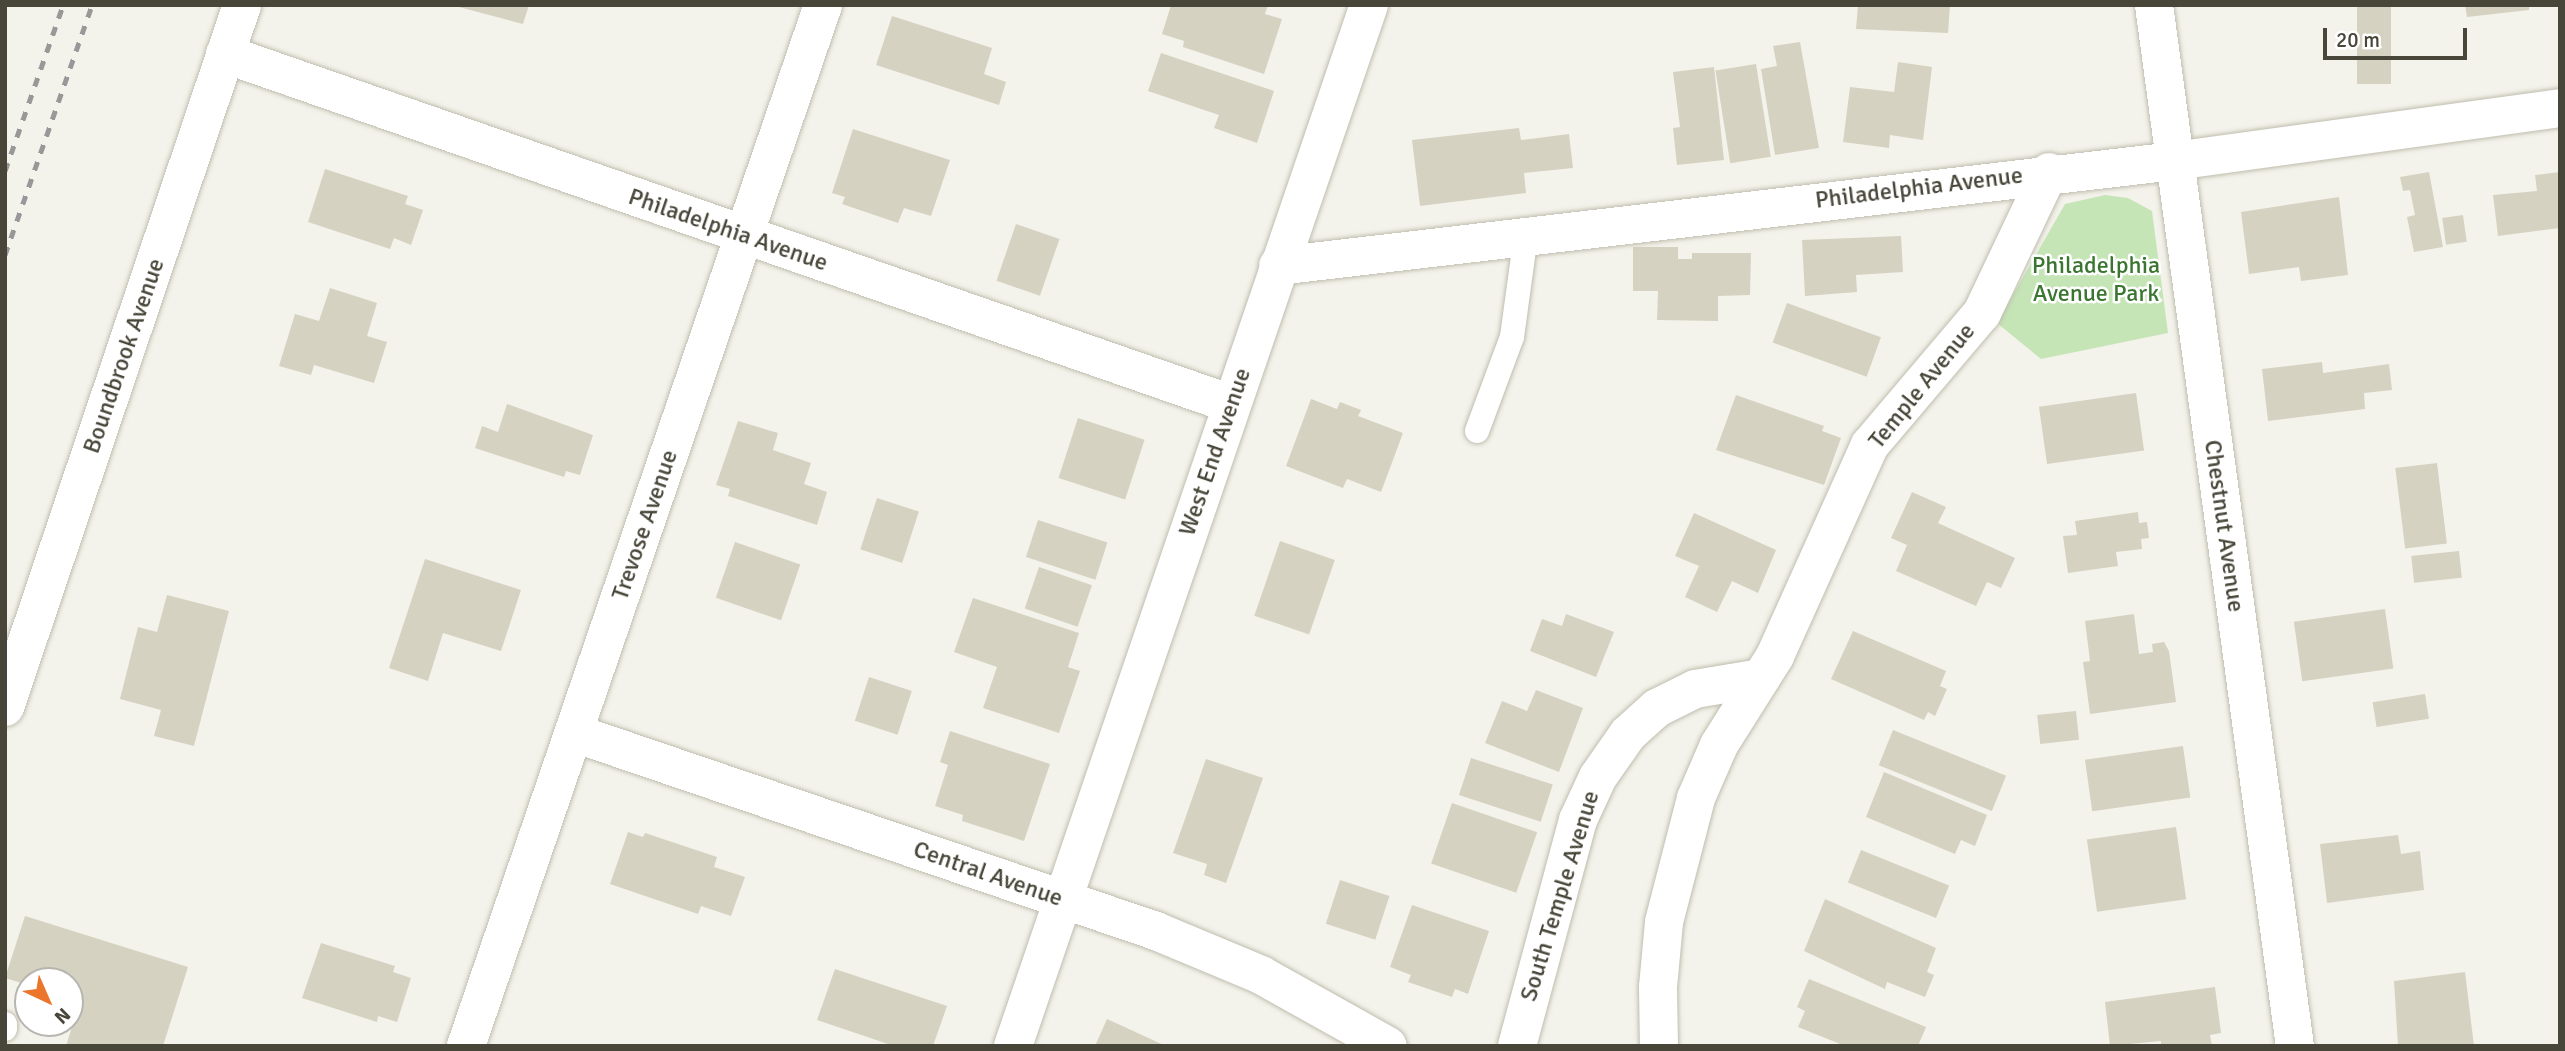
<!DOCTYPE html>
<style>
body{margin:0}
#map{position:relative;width:2565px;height:1051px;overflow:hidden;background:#f4f3eb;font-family:Signika,sans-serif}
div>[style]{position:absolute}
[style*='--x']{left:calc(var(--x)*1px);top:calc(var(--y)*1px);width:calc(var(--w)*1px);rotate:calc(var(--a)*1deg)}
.green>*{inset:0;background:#c5e5b7}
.building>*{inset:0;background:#d5d2c1;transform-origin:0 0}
.roads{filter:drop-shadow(0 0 2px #bfbdae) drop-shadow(0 0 2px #bfbdae)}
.service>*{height:24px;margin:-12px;padding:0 12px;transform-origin:12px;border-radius:12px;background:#fff}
.minor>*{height:38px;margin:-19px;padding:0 19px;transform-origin:19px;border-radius:19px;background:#fff}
.rail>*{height:5px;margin-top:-2.5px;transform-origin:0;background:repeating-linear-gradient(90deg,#989898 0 9px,transparent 0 18px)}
span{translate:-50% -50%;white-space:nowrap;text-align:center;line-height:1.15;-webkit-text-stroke:5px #fff;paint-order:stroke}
.street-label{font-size:24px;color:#484639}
.park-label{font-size:24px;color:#3a7630}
.frame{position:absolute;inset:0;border:7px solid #484639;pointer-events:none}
.north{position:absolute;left:14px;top:967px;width:70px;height:70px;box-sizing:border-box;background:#fff;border:2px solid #b6b5b0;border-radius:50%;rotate:136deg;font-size:19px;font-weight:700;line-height:28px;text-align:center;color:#484639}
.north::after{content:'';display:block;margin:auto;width:24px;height:32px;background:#eb752b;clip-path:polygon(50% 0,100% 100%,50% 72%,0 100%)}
.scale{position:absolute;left:2323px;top:28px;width:144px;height:32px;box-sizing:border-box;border:4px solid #484639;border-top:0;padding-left:9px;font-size:21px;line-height:24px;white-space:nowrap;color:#484639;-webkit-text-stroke:5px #fff;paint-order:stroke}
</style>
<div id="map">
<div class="green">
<div style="clip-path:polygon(2105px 195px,2128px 198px,2152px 211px,2168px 333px,2041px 359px,1997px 323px,2065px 204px)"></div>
</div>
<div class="building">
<div style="clip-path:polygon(529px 5px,523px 24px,455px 6px,455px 5px)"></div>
<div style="clip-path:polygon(1171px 5px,1268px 5px,1265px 14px,1282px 19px,1264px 74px,1183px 47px,1184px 41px,1162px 34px)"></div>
<div style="clip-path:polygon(1858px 5px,1950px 5px,1948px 33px,1856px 29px)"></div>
<div style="left:2357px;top:5px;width:34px;height:79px"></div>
<div style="clip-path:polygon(2465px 5px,2529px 5px,2529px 10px,2467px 17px)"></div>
<div style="clip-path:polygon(892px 16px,992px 48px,984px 74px,1006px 82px,999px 105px,876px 65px)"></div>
<div style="clip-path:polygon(1800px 42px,1819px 148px,1775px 155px,1761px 69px,1777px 66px,1773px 46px)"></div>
<div style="clip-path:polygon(1161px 53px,1274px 91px,1257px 143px,1214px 128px,1219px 115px,1148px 91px)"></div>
<div style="clip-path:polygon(1898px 62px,1932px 67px,1923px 140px,1890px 135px,1889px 148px,1843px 142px,1850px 87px,1894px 92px)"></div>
<div style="left:1756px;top:64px;width:94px;height:41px;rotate:81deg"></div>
<div style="clip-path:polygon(1714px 67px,1724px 160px,1677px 165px,1673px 128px,1680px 127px,1673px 72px)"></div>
<div style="clip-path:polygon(1519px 128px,1521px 140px,1569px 134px,1573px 168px,1524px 173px,1526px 193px,1420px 206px,1412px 140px)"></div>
<div style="clip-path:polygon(853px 129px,950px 160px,931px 216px,904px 208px,898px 223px,842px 204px,845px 197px,832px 193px)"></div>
<div style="clip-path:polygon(325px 169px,408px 196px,405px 204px,423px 210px,411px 245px,394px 238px,390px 249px,308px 222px)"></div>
<div style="clip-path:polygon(2429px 172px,2443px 247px,2414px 252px,2407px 217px,2415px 215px,2410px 190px,2403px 191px,2400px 177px)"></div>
<div style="clip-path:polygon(2560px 172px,2560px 228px,2498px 236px,2493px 195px,2537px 191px,2535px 175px)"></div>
<div style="clip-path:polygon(2339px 197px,2348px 275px,2301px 281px,2299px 267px,2249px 274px,2241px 212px)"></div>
<div style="left:2463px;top:215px;width:27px;height:21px;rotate:82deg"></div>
<div style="left:1016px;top:224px;width:46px;height:60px;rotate:19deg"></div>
<div style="clip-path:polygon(1901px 236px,1903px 272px,1856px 275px,1857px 292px,1805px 296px,1802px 240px)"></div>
<div style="clip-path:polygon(1633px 247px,1678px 247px,1678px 259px,1692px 259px,1692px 253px,1751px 253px,1750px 295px,1718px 296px,1718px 321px,1657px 320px,1658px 291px,1633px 291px)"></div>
<div style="clip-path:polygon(330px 288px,377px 303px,367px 336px,387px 342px,374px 383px,314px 365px,311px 375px,279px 366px,295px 314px,319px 321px)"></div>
<div style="left:1787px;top:303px;width:100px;height:42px;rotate:20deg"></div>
<div style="clip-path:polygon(2322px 362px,2323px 373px,2389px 364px,2392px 390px,2364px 393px,2365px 409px,2268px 421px,2262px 369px)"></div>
<div style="left:2136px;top:393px;width:58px;height:98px;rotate:82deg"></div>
<div style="clip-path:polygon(1736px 395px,1824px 426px,1822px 431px,1841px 438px,1824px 485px,1716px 450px)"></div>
<div style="clip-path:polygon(1311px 399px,1337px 409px,1340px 402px,1361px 410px,1358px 416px,1403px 433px,1381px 492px,1347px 479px,1343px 488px,1286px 466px)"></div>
<div style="clip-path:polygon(507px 404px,593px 435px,580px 475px,566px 471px,564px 477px,475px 448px,482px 426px,498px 432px)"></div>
<div style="left:1078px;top:418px;width:70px;height:63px;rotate:18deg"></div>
<div style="clip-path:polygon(738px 421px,778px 433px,773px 450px,811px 463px,804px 484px,827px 492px,817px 525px,728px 496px,730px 489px,716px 485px)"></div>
<div style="left:2437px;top:463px;width:81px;height:42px;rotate:83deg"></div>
<div style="clip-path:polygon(1912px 492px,1946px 507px,1938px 523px,2015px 558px,2001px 588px,1987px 582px,1976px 606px,1896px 571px,1907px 545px,1891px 538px)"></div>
<div style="left:877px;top:498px;width:44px;height:54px;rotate:18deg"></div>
<div style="clip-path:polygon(2138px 512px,2139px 523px,2147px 522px,2149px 538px,2141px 539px,2142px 549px,2116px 552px,2118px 566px,2068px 573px,2063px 536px,2077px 535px,2075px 521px)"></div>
<div style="clip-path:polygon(1694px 513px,1776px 550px,1758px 593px,1732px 581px,1717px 612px,1685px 597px,1699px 566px,1675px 556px)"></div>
<div style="left:1038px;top:520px;width:73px;height:39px;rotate:18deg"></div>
<div style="left:1280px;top:541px;width:58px;height:79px;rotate:19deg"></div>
<div style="left:735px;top:542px;width:69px;height:59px;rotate:19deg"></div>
<div style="left:2459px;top:551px;width:27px;height:48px;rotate:84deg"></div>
<div style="clip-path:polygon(425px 559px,521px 590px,501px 651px,443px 633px,428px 681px,389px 668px)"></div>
<div style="left:1039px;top:567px;width:56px;height:44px;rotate:19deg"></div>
<div style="clip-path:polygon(167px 595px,229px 611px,194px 746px,154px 736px,161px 710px,120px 699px,138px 627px,157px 632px)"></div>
<div style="clip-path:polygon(973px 598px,1079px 633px,1068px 667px,1080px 671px,1059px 733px,983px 708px,997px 667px,954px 652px)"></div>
<div style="left:2385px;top:609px;width:60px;height:92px;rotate:82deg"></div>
<div style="clip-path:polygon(1566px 614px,1614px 632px,1596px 677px,1530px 651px,1542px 619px,1562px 626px)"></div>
<div style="clip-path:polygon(2134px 614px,2139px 654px,2153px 652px,2152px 644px,2164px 642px,2169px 651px,2176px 702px,2090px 714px,2083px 662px,2090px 661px,2085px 621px)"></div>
<div style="clip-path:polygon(1853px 631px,1946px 671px,1940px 686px,1947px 689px,1935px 716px,1928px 712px,1924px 720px,1831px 679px)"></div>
<div style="left:869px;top:677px;width:45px;height:46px;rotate:18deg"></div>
<div style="clip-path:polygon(1536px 690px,1583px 708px,1559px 772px,1485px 743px,1502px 701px,1527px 711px)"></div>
<div style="left:2425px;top:694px;width:25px;height:53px;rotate:81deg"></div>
<div style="left:2076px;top:711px;width:29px;height:39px;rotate:84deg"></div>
<div style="left:1893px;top:730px;width:122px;height:38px;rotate:22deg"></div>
<div style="clip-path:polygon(950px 731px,1050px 764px,1024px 841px,962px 821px,963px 815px,935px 806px,948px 765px,940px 762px)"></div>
<div style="left:2183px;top:746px;width:52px;height:99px;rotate:82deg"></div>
<div style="left:1471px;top:758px;width:86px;height:39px;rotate:18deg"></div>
<div style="clip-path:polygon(1206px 759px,1263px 778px,1226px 883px,1204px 875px,1207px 864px,1173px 853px)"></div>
<div style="clip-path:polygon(1884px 772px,1987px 815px,1975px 846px,1961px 840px,1955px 854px,1866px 817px)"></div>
<div style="left:1452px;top:803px;width:90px;height:64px;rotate:19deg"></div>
<div style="left:2176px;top:827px;width:73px;height:90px;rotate:82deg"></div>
<div style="clip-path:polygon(628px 832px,643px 837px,645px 833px,717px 857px,714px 867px,745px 877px,731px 916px,701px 906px,698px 914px,610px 884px)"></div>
<div style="clip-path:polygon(2398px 835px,2401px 854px,2420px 851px,2424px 890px,2327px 903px,2320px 844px)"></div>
<div style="left:1861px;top:850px;width:95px;height:35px;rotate:22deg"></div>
<div style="left:1340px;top:880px;width:52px;height:46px;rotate:18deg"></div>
<div style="clip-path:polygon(1825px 899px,1936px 948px,1927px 972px,1934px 975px,1925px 997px,1887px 982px,1885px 989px,1804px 951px)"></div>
<div style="clip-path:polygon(1412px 905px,1489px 931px,1468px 994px,1455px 989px,1452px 997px,1408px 982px,1411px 975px,1390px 967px)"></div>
<div style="clip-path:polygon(25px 916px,188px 967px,163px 1046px,66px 1046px,80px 1001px,70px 998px,70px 981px,28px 981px,28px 985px,5px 978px)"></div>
<div style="clip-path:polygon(321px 943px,395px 966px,393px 972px,411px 978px,397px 1022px,378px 1016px,377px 1022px,302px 998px)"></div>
<div style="clip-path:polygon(835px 969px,947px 1006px,933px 1046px,894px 1046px,817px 1020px)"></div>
<div style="clip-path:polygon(2465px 972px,2474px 1046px,2398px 1046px,2394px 981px)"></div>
<div style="clip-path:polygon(1809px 979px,1926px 1027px,1918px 1046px,1845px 1046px,1798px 1027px,1805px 1011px,1797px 1007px)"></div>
<div style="clip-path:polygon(2215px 987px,2221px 1033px,2210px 1035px,2212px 1046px,2161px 1046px,2161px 1041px,2110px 1046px,2105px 1002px)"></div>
<div style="clip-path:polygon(1107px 1019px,1166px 1046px,1095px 1046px)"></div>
</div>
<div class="roads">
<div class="service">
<div style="--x:1477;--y:431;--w:100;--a:-69.6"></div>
<div style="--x:1512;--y:337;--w:103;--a:-82.2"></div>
<div style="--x:5;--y:1024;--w:5;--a:90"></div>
</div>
<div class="minor">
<div style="--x:2154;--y:5;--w:1051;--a:82.29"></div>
<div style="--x:225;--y:54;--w:1065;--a:19.18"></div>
<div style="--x:1278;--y:266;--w:902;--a:-6.68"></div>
<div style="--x:2174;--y:161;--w:390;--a:-7.8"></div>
<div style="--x:5;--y:707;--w:741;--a:-71.34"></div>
<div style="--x:574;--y:733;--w:615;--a:18.79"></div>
<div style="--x:1156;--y:931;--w:114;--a:22.7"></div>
<div style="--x:1261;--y:975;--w:145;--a:29.2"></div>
<div style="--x:466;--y:1046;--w:1101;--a:-71.07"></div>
<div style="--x:1013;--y:1046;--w:1100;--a:-71.12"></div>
<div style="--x:1517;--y:1046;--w:234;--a:-74.9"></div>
<div style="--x:1578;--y:820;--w:47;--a:-65.1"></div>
<div style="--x:1598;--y:777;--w:52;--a:-55.1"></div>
<div style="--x:1628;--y:734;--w:39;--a:-42"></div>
<div style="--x:1657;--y:708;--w:42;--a:-26.6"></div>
<div style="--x:1695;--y:689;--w:67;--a:-9.5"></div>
<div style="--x:1659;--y:1046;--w:59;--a:-91"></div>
<div style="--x:1658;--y:987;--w:65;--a:-84.7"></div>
<div style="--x:1664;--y:922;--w:128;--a:-75.5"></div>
<div style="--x:1696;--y:798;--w:58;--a:-66.5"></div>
<div style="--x:1719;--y:745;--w:105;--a:-57.8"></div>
<div style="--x:1775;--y:656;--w:231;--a:-65.8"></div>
<div style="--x:1870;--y:445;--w:173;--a:-49.7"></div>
<div style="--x:1982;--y:313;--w:156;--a:-64.6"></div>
</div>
</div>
<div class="rail">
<div style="--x:5;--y:171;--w:176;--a:-70.7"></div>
<div style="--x:5;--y:255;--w:265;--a:-70.8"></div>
</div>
<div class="street-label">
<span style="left:1919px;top:188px;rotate:-7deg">Philadelphia Avenue</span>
<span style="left:728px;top:230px;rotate:19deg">Philadelphia Avenue</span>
<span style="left:124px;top:356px;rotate:-71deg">Boundbrook Avenue</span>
<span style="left:1922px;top:386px;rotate:-51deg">Temple Avenue</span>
<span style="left:1215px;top:452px;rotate:-71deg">West End Avenue</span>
<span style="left:645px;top:525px;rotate:-71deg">Trevose Avenue</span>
<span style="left:2224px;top:526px;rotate:82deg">Chestnut Avenue</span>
<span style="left:988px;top:874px;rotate:19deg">Central Avenue</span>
<span style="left:1560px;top:896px;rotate:-73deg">South Temple Avenue</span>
</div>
<div class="park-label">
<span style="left:2096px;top:280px">Philadelphia<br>Avenue Park</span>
</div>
<div class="frame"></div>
<div class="north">N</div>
<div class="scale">20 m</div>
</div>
